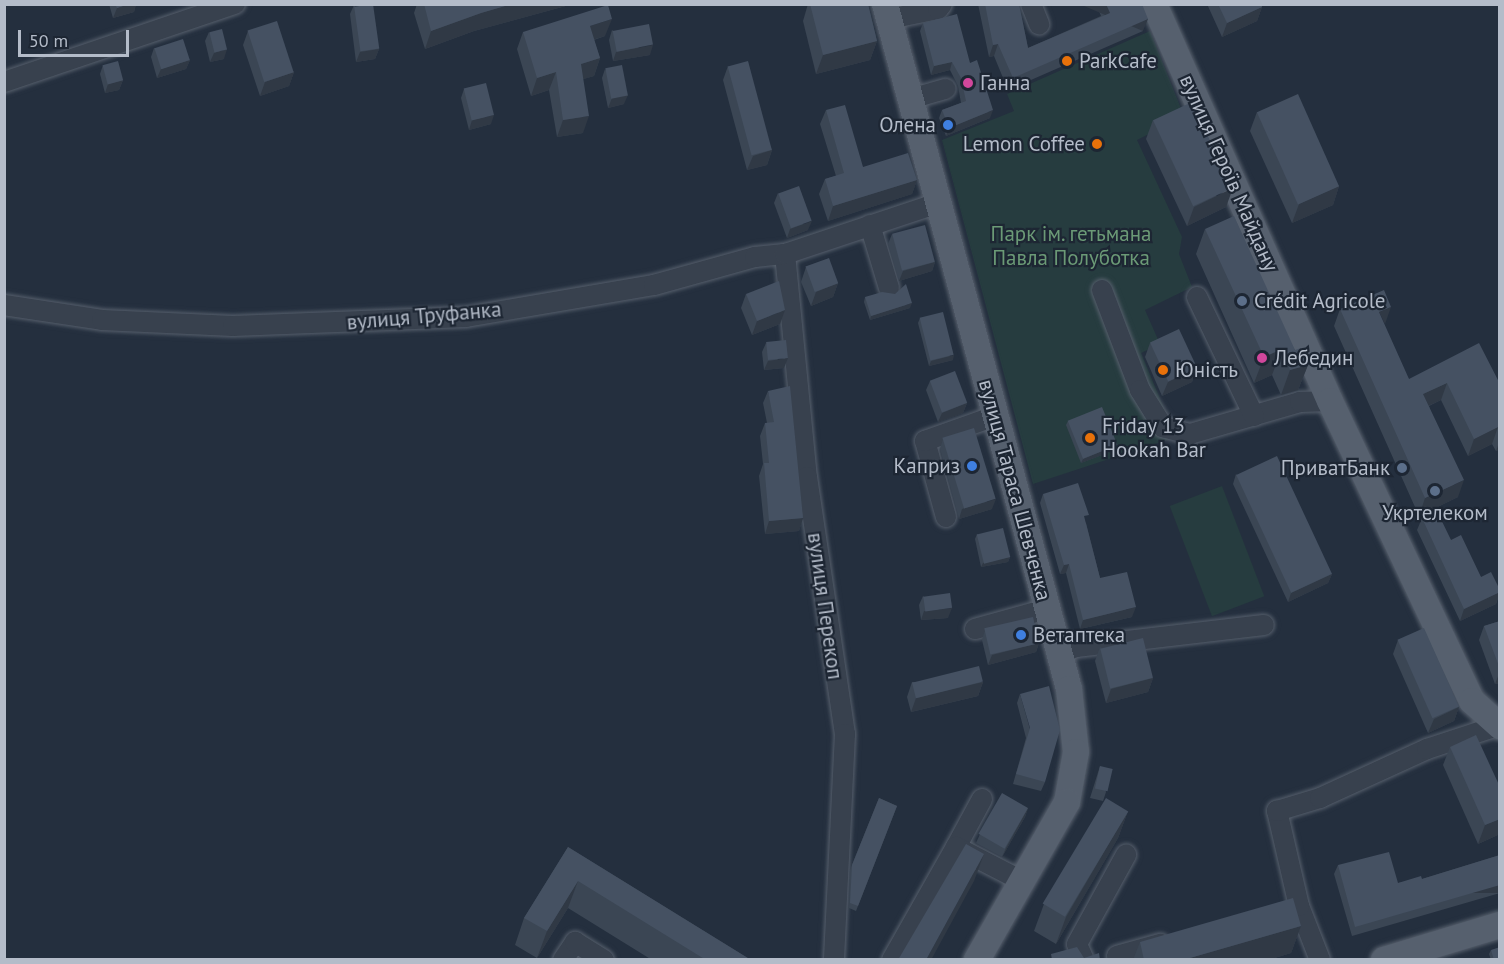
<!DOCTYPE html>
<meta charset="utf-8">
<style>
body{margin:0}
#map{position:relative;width:1504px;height:964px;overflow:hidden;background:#242f3e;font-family:"PT Sans",sans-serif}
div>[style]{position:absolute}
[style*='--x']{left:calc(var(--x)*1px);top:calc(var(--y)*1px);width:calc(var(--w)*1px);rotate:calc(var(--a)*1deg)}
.green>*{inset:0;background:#263c3f;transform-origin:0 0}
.roads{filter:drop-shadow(0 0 2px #565f6c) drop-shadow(0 0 2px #565f6c)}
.minor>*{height:20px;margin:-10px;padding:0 10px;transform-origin:10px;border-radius:10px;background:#38414e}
.major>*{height:26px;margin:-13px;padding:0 13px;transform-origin:13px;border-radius:13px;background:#56606e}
.wall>*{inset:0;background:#3b4654}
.shaded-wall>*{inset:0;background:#303945;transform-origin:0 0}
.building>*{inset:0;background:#455162;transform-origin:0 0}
.dots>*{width:16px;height:16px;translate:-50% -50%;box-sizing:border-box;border:3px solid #1d2633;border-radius:50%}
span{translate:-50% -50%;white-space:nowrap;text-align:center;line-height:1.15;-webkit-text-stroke:4.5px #1d2633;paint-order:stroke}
.poi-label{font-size:21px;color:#b4bcc9}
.left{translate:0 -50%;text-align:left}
.right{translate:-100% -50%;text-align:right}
.street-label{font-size:21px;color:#b4bcc9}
.park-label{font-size:21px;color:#6b9a76}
.frame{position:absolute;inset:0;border:6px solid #b4bcc9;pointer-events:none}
.scale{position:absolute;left:18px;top:30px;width:111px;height:27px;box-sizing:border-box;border:3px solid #b4bcc9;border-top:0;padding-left:8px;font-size:18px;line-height:21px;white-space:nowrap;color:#b4bcc9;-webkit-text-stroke:4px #1d2633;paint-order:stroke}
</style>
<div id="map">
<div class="green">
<div style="clip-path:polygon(1150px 31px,1184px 116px,1137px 140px,1182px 237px,1179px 254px,1192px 287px,1145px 310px,1160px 344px,1141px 353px,1176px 437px,1033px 484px,942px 140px,1014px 111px,1007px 94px)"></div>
<div style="left:1222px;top:486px;width:118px;height:56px;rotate:69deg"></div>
</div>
<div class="roads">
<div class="minor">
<div style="--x:1031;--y:4;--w:22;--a:68"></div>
<div style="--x:889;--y:19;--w:50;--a:-11.5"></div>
<div style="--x:938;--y:9;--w:6;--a:-51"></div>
<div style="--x:4;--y:82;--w:244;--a:-18.7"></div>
<div style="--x:910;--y:99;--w:37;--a:-16"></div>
<div style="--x:870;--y:225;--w:66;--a:73.2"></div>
<div style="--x:785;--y:254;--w:224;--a:84.4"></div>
<div style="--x:807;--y:477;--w:260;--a:81.6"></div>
<div style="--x:845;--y:734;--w:226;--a:92.8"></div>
<div style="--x:1102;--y:290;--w:107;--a:69.2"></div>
<div style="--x:1140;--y:390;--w:44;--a:58.1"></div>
<div style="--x:1163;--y:427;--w:28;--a:15"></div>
<div style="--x:1190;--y:434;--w:115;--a:-16.2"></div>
<div style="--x:1300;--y:402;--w:30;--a:-2"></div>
<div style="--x:1197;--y:297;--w:132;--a:64.4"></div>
<div style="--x:4;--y:305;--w:99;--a:8.7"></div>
<div style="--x:102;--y:320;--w:131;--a:2.6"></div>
<div style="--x:233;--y:326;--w:233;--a:-2.2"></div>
<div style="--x:466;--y:317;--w:191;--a:-9.7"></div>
<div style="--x:654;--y:285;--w:105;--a:-15.5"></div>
<div style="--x:755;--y:257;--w:30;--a:-6"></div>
<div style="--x:785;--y:254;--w:161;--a:-18.4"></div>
<div style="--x:946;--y:517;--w:79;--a:-105.4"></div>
<div style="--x:925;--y:441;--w:74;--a:-19.7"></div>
<div style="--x:975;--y:629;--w:75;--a:-15.5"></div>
<div style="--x:1059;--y:653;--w:18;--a:-19"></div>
<div style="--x:1076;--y:647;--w:189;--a:-6.7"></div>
<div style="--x:982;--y:799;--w:55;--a:118.4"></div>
<div style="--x:956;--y:847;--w:74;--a:27.3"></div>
<div style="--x:1117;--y:956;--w:45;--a:-15.6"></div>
<div style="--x:563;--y:960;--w:22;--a:-56"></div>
<div style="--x:575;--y:942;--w:34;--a:32"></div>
<div style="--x:892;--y:960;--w:130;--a:-60.5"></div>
<div style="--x:1084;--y:960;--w:17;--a:-114"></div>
<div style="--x:1077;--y:944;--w:102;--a:-61.2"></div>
<div style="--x:1320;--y:960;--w:58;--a:-111.3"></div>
<div style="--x:1299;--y:906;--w:98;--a:-103"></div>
<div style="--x:1277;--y:811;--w:45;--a:-16.8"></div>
<div style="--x:1320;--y:798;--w:118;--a:-24.6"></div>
<div style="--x:1427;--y:749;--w:77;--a:-18.2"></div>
</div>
<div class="major">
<div style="--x:885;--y:4;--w:709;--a:74.96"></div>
<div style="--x:1069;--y:689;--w:63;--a:83.7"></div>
<div style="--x:1076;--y:752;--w:51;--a:100.2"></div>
<div style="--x:1067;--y:802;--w:182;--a:119.7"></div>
<div style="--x:1154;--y:4;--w:434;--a:66.1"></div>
<div style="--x:1330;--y:401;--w:332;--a:64.7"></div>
<div style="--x:1472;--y:701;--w:38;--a:42"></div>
<div style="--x:1384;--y:960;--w:121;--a:-16.8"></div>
</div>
</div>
<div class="wall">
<div style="clip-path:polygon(109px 4px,136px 4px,134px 12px,113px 18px)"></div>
<div style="clip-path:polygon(417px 4px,573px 4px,474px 31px,425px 49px,414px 13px)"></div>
<div style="clip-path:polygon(808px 4px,868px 4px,877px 41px,870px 60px,816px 74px,803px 21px)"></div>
<div style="clip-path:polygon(978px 4px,1019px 4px,1028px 48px,1101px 16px,1096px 4px,1142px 4px,1143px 31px,1008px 90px,994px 56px,989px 57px)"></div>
<div style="clip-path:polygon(1207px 4px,1261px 4px,1262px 7px,1257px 21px,1222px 37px)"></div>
<div style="clip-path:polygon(354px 5px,379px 49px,375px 59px,356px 62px,350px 14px)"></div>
<div style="clip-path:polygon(923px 23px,970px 63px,990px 118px,946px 136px,939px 118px,942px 110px,961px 103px,958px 86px,950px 70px,931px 75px,920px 31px)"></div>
<div style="clip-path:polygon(612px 30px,650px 55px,613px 61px,609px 40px)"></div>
<div style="clip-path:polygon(248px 31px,294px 72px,289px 86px,260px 96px,243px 45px)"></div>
<div style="clip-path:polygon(209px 32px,224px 59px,210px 62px,205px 41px)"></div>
<div style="clip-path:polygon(523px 32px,605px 36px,594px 40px,600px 58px,594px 76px,583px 79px,583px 133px,557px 137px,549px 90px,531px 96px,517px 49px)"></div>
<div style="clip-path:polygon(154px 48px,190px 60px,186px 69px,157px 78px,151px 57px)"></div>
<div style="clip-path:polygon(103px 65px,123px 80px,119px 90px,105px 93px,100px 74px)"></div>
<div style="clip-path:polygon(728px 66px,772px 150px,767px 165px,747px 170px,723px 80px)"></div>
<div style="clip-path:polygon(605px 69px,624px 104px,608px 108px,602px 78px)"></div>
<div style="clip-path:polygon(464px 89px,491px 124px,469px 130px,461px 98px)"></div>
<div style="clip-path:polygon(826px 110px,863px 167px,917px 180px,912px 194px,828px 221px,819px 194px,825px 179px,836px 176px,820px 124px)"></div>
<div style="clip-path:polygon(1257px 112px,1339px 186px,1333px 205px,1292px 223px,1250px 131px)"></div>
<div style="clip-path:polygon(1153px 120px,1226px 207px,1187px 226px,1146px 139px)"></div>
<div style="clip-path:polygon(778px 193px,808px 230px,787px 238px,774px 203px)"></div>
<div style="clip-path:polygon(1205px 229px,1295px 350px,1308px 365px,1298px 390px,1281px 395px,1272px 375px,1254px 383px,1196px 254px)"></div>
<div style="clip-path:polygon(892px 234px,935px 262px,932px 271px,899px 281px,888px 244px)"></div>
<div style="clip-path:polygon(806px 267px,838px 283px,833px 297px,811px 306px,801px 282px)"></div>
<div style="clip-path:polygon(746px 294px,780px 324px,752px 335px,741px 308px)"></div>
<div style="clip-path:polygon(895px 294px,910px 308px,870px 320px,864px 302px,865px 297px)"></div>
<div style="clip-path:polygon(1340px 309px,1409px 379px,1500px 384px,1500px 449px,1496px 451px,1492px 444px,1468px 456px,1441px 400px,1429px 406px,1458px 497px,1419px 516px,1334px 326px)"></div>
<div style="clip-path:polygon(920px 318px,953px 360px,929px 366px,918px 323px)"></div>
<div style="clip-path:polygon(766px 343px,784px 368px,764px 370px,762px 352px)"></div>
<div style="clip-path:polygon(1150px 343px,1197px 368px,1192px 382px,1162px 396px,1145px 357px)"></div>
<div style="clip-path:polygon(930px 381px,967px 403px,963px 413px,938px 422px,926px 390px)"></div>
<div style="clip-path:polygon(768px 391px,803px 518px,799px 531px,765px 534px,759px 476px,763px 464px,760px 436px,765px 423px,767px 423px,763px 403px)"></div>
<div style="clip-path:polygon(1068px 421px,1115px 450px,1081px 463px,1066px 425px)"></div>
<div style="clip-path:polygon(943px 439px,992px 509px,959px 519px,940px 449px)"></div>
<div style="clip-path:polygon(1236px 474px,1332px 574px,1328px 583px,1288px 602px,1233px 484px)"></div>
<div style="clip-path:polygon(1043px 494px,1086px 523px,1100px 578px,1132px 617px,1080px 629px,1066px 573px,1060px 574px,1040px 503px)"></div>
<div style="clip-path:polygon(1422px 518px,1451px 540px,1481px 577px,1500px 592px,1496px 604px,1460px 621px,1417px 530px)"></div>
<div style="clip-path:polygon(977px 534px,1010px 557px,1008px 562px,981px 567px,975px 539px)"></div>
<div style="clip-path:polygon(923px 596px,948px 618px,921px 620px,919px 605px)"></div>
<div style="clip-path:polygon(1500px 621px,1500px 683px,1495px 684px,1479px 640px,1484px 626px)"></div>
<div style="clip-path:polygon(985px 630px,1039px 643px,1036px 652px,988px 665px,982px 640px)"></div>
<div style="clip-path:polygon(1398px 640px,1459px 707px,1454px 721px,1428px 733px,1393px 654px)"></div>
<div style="clip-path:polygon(1100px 647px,1153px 678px,1148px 692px,1106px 703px,1095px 661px)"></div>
<div style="clip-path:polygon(912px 682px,983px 682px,978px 696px,911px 712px,907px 697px)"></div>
<div style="clip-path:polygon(1020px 694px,1045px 782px,1041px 791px,1013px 784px,1026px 738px,1017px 703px)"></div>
<div style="clip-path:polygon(1450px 747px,1500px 787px,1500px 834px,1478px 844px,1443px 765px)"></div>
<div style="clip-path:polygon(1100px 766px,1106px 792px,1103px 801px,1090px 798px)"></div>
<div style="clip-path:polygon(879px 798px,897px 806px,856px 911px,849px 908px,850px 870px)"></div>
<div style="clip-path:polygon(1028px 808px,1025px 817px,1002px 857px,976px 843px,980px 834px)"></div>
<div style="clip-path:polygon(1128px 811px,1118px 838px,1056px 944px,1034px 931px,1044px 904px)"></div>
<div style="clip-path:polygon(568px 847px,751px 960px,652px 960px,568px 908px,537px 958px,515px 945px,524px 918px)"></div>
<div style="clip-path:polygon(1500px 855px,1500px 893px,1352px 936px,1334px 874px,1338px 865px,1398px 883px,1422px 879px)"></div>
<div style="clip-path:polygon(1301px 926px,1291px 953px,1268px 960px,1133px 960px,1140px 942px)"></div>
<div style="clip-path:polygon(1491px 950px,1500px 960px,1491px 960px,1489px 954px)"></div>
</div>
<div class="shaded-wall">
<div style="clip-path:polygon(129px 4px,136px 4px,134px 12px,113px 18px,117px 8px)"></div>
<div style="clip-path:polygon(512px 4px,573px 4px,474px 31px,425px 49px,431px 31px,481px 13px)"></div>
<div style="clip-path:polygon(1262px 7px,1257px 21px,1222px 37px,1227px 23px)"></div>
<div style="clip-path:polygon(612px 19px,605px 36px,583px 43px,590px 26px)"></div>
<div style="left:1148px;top:19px;width:13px;height:147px;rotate:113deg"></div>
<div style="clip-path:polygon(877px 41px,870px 60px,816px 74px,823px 55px)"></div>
<div style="clip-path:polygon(998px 44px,994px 56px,989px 57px,993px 45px)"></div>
<div style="clip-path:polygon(653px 45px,650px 55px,613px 61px,616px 52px)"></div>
<div style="clip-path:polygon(227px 49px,224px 59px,210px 62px,214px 53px)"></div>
<div style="clip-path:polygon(379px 49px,375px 59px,356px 62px,360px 52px)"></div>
<div style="clip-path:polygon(600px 58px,594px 76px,574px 82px,581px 64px)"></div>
<div style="clip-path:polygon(190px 60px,186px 69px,157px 78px,161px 69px)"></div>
<div style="clip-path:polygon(952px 62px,950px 70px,931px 75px,934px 66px)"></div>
<div style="clip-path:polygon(294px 72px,289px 86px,260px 96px,265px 82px)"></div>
<div style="clip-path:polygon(556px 72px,549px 90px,531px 96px,537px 78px)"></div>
<div style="clip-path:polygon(123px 80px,119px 90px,105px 93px,108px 84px)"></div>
<div style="clip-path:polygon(628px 95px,624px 104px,608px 108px,612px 98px)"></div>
<div style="clip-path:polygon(993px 110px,990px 118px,946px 136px,949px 128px)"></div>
<div style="clip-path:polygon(494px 115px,491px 124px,469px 130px,472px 120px)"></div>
<div style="clip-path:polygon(589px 116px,583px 133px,557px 137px,563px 120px)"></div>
<div style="clip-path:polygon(772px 150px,767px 165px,747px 170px,753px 156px)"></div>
<div style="clip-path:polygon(917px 180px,912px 194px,828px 221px,833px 206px)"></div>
<div style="clip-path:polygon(1339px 186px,1333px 205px,1292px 223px,1299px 204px)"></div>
<div style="clip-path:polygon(1233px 188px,1226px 207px,1187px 226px,1194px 207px)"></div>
<div style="clip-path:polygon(812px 221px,808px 230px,787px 238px,790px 229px)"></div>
<div style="clip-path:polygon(935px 262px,932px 271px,899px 281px,903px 271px)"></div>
<div style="clip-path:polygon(838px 283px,833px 297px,811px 306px,816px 292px)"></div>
<div style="clip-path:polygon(912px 303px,910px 308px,870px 320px,871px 316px)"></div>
<div style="clip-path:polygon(1391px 307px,1385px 324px,1379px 312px)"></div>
<div style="clip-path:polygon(785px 310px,780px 324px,752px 335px,757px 321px)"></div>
<div style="clip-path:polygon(1282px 349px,1272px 375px,1254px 383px,1264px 357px)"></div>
<div style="clip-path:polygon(954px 355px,953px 360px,929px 366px,931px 361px)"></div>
<div style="clip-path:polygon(788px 358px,784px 368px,764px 370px,768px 361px)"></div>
<div style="clip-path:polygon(1308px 365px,1298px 390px,1281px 395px,1290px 370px)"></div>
<div style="clip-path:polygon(1197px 368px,1192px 382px,1162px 396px,1168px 382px)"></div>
<div style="clip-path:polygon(1447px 383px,1441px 400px,1417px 411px,1423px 394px)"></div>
<div style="clip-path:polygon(967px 403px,963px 413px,938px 422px,942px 413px)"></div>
<div style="clip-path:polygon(1498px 427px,1492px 444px,1468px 456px,1474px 439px)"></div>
<div style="clip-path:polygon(1500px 440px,1500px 449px,1496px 451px)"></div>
<div style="clip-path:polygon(1117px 445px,1115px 450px,1081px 463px,1083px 459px)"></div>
<div style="clip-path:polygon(1464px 480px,1458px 497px,1419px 516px,1425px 498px)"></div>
<div style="clip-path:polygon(996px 499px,992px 509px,959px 519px,962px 509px)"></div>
<div style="clip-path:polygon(803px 518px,799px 531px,765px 534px,769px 521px)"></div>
<div style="clip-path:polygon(1010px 557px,1008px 562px,981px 567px,983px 563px)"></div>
<div style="clip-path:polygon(1069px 564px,1066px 573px,1060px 574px,1064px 565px)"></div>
<div style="clip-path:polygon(1332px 574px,1328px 583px,1288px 602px,1291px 593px)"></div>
<div style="clip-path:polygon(1500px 592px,1496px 604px,1460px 621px,1464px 609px)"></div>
<div style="clip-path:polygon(1136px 607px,1132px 617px,1080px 629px,1083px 620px)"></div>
<div style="clip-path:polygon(952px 608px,948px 618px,921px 620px,924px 611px)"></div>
<div style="clip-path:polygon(1039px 643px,1036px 652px,988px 665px,992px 655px)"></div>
<div style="clip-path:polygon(1500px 671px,1500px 683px,1495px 684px)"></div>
<div style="clip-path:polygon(1153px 678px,1148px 692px,1106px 703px,1111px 689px)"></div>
<div style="clip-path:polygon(983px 682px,978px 696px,911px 712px,916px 698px)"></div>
<div style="clip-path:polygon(1459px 707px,1454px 721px,1428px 733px,1434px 719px)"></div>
<div style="clip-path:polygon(1028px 808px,1025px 817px,1002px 857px,1006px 848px)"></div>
<div style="clip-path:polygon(1128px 811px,1118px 838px,1056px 944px,1066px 917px)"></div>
<div style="clip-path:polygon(1500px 819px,1500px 834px,1478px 844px,1485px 825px)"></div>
<div style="clip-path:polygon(984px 854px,974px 881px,931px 960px,926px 960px)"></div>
<div style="clip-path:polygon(578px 881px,568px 908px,537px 958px,547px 931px)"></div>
<div style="left:1500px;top:885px;width:8px;height:151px;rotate:90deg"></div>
<div style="clip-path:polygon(1301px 926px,1291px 953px,1268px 960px,1183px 960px)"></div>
</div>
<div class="building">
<div style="clip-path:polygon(115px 4px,129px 4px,117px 8px)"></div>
<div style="left:373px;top:4px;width:45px;height:19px;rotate:82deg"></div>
<div style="clip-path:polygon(424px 4px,512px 4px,481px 13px,431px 31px)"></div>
<div style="clip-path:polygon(810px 4px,868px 4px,877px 41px,823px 55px)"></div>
<div style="clip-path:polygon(985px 4px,1019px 4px,1028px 48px,1110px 13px,1106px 4px,1142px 4px,1148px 19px,1013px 78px,998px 44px,993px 45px)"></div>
<div style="clip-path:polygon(1218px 4px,1261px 4px,1262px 7px,1227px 23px)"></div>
<div style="clip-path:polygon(608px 5px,612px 19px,590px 26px,600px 58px,581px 64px,589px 116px,563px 120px,556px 72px,537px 78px,523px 32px)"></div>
<div style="clip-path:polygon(957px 14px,970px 63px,977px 60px,993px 110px,949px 128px,942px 110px,966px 101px,961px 78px,952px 62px,934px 66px,923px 23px)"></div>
<div style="left:277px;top:21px;width:54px;height:31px;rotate:72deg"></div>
<div style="left:649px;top:24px;width:21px;height:37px;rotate:79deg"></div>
<div style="left:222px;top:29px;width:21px;height:13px;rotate:76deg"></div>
<div style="left:183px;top:39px;width:22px;height:30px;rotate:72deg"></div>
<div style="left:118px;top:61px;width:20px;height:16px;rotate:75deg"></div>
<div style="left:748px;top:61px;width:92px;height:21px;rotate:75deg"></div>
<div style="left:622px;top:65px;width:31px;height:17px;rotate:79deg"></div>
<div style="left:486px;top:83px;width:33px;height:23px;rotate:76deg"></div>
<div style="left:1298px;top:94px;width:101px;height:45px;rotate:66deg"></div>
<div style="left:1192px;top:102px;width:95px;height:43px;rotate:65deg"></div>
<div style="clip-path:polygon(845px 105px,863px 167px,908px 153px,917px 180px,833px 206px,825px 179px,844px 173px,826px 110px)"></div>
<div style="left:799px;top:186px;width:37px;height:22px;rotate:70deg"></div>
<div style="clip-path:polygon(1234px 216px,1295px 350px,1301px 348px,1308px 365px,1290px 370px,1282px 349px,1264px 357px,1205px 229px)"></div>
<div style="left:925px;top:225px;width:38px;height:34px;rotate:75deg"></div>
<div style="left:829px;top:258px;width:27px;height:25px;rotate:70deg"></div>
<div style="clip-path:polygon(779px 281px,785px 310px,757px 321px,746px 294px)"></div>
<div style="clip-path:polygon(906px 284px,912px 303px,871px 316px,865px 297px,882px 292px,895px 294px)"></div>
<div style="clip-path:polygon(1384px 290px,1391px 307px,1379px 312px,1409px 379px,1479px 343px,1500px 384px,1500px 429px,1498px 427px,1474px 439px,1447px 383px,1423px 394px,1464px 480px,1425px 498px,1340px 309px)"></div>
<div style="left:943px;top:312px;width:44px;height:24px;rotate:76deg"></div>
<div style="left:1179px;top:329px;width:43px;height:32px;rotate:65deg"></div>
<div style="left:786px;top:340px;width:18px;height:20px;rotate:84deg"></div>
<div style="left:955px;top:371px;width:34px;height:27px;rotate:69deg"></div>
<div style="clip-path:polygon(790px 386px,803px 518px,769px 521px,764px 463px,769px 463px,765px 423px,774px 422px,768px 391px)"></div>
<div style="left:1102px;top:407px;width:41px;height:37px;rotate:68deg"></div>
<div style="left:974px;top:428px;width:74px;height:33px;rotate:73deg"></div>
<div style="left:1277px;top:456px;width:130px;height:45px;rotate:65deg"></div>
<div style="clip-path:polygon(1078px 483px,1089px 515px,1084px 516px,1100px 578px,1127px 572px,1136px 607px,1083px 620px,1069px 564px,1064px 565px,1043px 494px)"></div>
<div style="clip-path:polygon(1437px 511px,1451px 540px,1461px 535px,1481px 577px,1491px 572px,1500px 590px,1500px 592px,1464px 609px,1422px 518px)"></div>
<div style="left:1003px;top:528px;width:30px;height:27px;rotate:76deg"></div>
<div style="left:950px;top:593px;width:15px;height:27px;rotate:82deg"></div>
<div style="left:1033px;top:617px;width:27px;height:50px;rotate:77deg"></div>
<div style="clip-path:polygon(1500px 621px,1500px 669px,1484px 626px)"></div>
<div style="left:1424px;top:628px;width:86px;height:29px;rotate:66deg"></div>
<div style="left:1143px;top:638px;width:41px;height:44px;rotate:76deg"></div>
<div style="left:979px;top:666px;width:16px;height:69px;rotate:76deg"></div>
<div style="clip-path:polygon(1049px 686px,1060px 730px,1045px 782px,1016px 774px,1030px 728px,1020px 694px)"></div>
<div style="clip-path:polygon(1476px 735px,1500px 787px,1500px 819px,1485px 825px,1450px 747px)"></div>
<div style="left:1100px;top:766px;width:13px;height:23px;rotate:13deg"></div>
<div style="left:1002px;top:793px;width:30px;height:47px;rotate:30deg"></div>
<div style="clip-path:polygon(879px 798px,897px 806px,858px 906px,850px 903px,852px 865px)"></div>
<div style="left:1106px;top:798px;width:26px;height:123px;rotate:31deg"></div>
<div style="clip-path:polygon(966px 844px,984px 854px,926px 960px,898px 960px)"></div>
<div style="clip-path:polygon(568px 847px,751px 960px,706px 960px,578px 881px,547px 931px,524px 918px)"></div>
<div style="clip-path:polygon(1389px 852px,1398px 883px,1421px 876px,1422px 879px,1500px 855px,1500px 885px,1355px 927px,1338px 865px)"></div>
<div style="clip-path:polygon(1293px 898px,1301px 926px,1183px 960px,1144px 960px,1140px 942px)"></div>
<div style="clip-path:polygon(1077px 947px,1084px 958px,1099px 953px,1100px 960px,1052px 960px,1051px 954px)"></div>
<div style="clip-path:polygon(1500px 947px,1500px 960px,1494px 960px,1491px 950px)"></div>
</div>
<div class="dots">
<div style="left:1067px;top:61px;background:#e8710a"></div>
<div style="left:968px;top:83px;background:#d1479c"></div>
<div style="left:948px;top:125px;background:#3f7fe0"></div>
<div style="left:1097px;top:144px;background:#e8710a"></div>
<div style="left:1242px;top:301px;background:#5c6f8a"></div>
<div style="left:1262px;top:358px;background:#d1479c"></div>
<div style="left:1163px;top:370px;background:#e8710a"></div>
<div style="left:1090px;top:438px;background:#e8710a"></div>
<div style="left:972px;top:466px;background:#3f7fe0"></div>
<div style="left:1402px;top:468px;background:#5c6f8a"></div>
<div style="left:1435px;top:491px;background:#5c6f8a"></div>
<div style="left:1021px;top:635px;background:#3f7fe0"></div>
</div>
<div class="poi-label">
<span class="left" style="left:1079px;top:61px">ParkCafe</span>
<span class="left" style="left:980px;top:83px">Ганна</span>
<span class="right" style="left:936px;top:125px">Олена</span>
<span class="right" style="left:1085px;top:144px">Lemon Coffee</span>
<span class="left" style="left:1254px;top:301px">Crédit Agricole</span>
<span class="left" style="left:1274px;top:358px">Лебедин</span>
<span class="left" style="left:1175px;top:370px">Юність</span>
<span class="left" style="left:1102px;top:438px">Friday 13<br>Hookah Bar</span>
<span class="right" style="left:960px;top:466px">Каприз</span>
<span class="right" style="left:1390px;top:468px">ПриватБанк</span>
<span style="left:1435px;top:513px">Укртелеком</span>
<span class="left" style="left:1033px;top:635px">Ветаптека</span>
</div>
<div class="street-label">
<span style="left:1229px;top:173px;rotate:66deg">вулиця Героїв Майдану</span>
<span style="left:424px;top:316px;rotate:-5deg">вулиця Труфанка</span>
<span style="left:1015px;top:490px;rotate:75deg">вулиця Тараса Шевченка</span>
<span style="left:825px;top:606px;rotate:82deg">вулиця Перекоп</span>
</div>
<div class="park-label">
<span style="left:1071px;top:246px">Парк ім. гетьмана<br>Павла Полуботка</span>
</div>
<div class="frame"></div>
<div class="scale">50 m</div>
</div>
